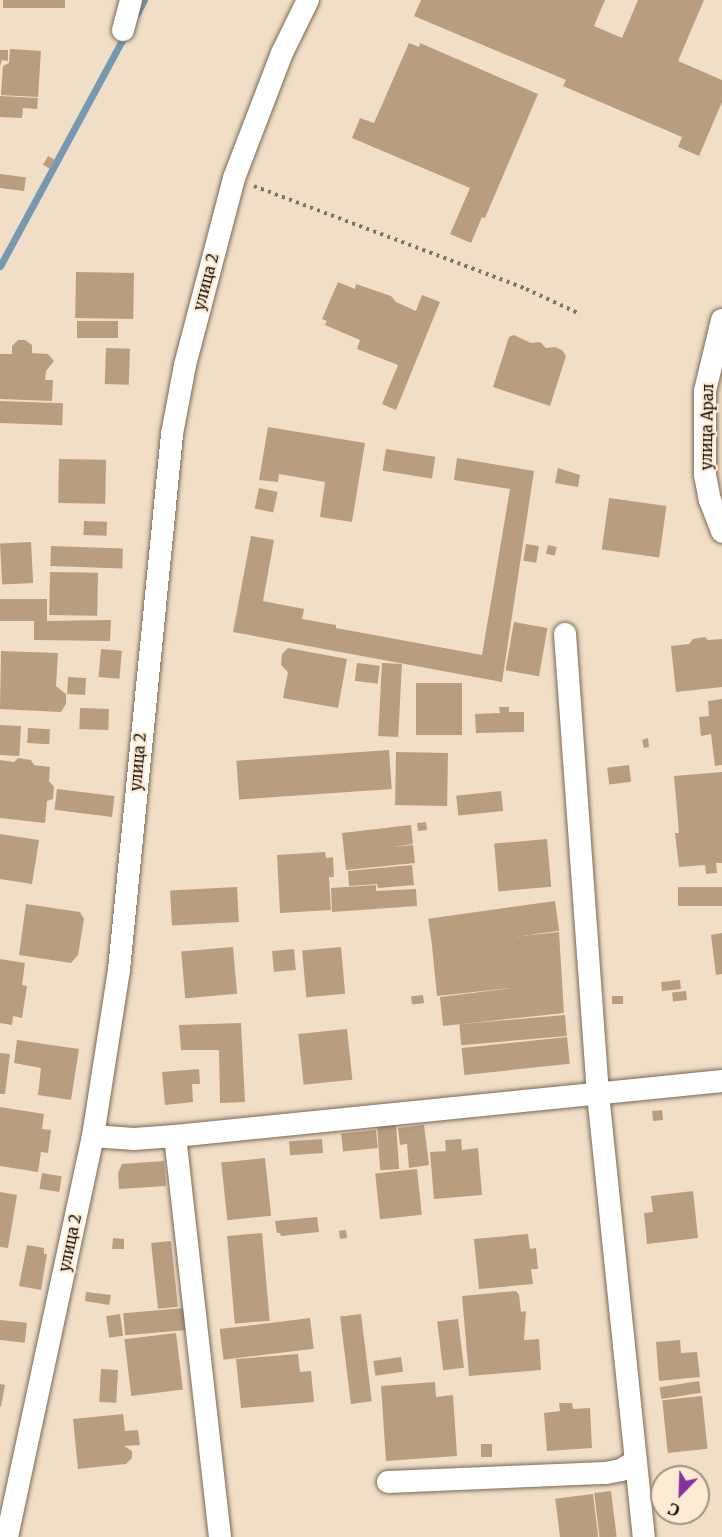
<!DOCTYPE html>
<meta charset="utf-8">
<style>
body{margin:0}
#map{position:relative;width:722px;height:1537px;overflow:hidden;background:#f1dec7;font-family:Merriweather,serif}
div>[style]{position:absolute}
[style*='--x']{left:calc(var(--x)*1px);top:calc(var(--y)*1px);width:calc(var(--w)*1px);rotate:calc(var(--a)*1deg)}
.stream>*{height:7px;margin:-3.5px;padding:0 3.5px;transform-origin:3.5px;border-radius:3.5px;background:#7798b1}
.building>*{inset:0;background:#b89e7f;transform-origin:0 0}
.path>*{height:4px;margin-top:-2px;transform-origin:0;background:repeating-linear-gradient(90deg,#817465 0 3px,transparent 0 7.5px)}
.roads{filter:drop-shadow(0 0 2px #7a6955) drop-shadow(0 0 2px #7a6955)}
.street>*{height:22px;margin:-11px;padding:0 11px;transform-origin:11px;border-radius:11px;background:#fff}
span{translate:-50% -50%;white-space:nowrap;text-align:center;line-height:1.15;-webkit-text-stroke:4.5px #ffebd4;paint-order:stroke}
.street-label{font-size:15px;color:#120b05}
.north{position:absolute;left:650px;top:1465px;width:60px;height:60px;box-sizing:border-box;background:#ffebd4;border:2px solid #a09181;border-radius:50%;rotate:203deg;font-size:16px;font-weight:700;line-height:24px;text-align:center;color:#120b05}
.north::after{content:'';display:block;margin:auto;width:21px;height:27px;background:#86319f;clip-path:polygon(50% 0,100% 100%,50% 72%,0 100%)}
</style>
<div id="map">
<div class="stream">
<div style="--x:137;--y:13;--w:15;--a:-62"></div>
<div style="--x:0;--y:266;--w:265;--a:-61.6"></div>
</div>
<div class="building">
<div style="left:3px;top:0;width:62px;height:8px"></div>
<div style="clip-path:polygon(421px 0,605px 0,594px 26px,622px 38px,638px 0,704px 0,678px 61px,722px 80px,722px 102px,699px 156px,678px 147px,682px 137px,563px 86px,566px 80px,414px 16px)"></div>
<div style="clip-path:polygon(409px 43px,419px 47px,420px 43px,538px 94px,485px 218px,482px 217px,471px 243px,450px 234px,470px 188px,352px 138px,360px 118px,374px 123px)"></div>
<div style="clip-path:polygon(10px 49px,41px 51px,38px 97px,1px 95px,3px 66px,9px 63px)"></div>
<div style="clip-path:polygon(0 50px,8px 50px,8px 61px,2px 60px,0 66px)"></div>
<div style="clip-path:polygon(0 96px,38px 98px,37px 109px,23px 108px,22px 118px,0 117px)"></div>
<div style="left:48px;top:156px;width:8px;height:10px;rotate:30deg"></div>
<div style="left:0;top:174px;width:26px;height:14px;rotate:7deg"></div>
<div style="left:76px;top:272px;width:58px;height:46px;rotate:1deg"></div>
<div style="clip-path:polygon(338px 282px,355px 289px,356px 284px,391px 296px,396px 302px,416px 311px,422px 295px,440px 302px,396px 410px,382px 404px,398px 365px,357px 349px,360px 340px,325px 325px,327px 321px,322px 319px)"></div>
<div style="left:118px;top:321px;width:17px;height:41px;rotate:90deg"></div>
<div style="clip-path:polygon(514px 335px,531px 343px,540px 342px,546px 348px,555px 347px,562px 350px,566px 356px,550px 406px,493px 387px,509px 337px)"></div>
<div style="clip-path:polygon(18px 340px,25px 340px,32px 345px,32px 353px,48px 354px,54px 361px,46px 371px,45px 380px,53px 380px,52px 401px,0 399px,0 354px,12px 354px,12px 346px)"></div>
<div style="left:106px;top:348px;width:24px;height:36px;rotate:2deg"></div>
<div style="left:0;top:401px;width:63px;height:22px;rotate:2deg"></div>
<div style="clip-path:polygon(268px 427px,365px 443px,352px 522px,320px 517px,325px 482px,279px 474px,278px 482px,259px 480px)"></div>
<div style="left:386px;top:449px;width:50px;height:22px;rotate:9deg"></div>
<div style="clip-path:polygon(457px 458px,534px 471px,502px 682px,233px 632px,251px 536px,274px 540px,263px 601px,304px 609px,302px 619px,336px 625px,336px 628px,482px 655px,510px 489px,454px 480px)"></div>
<div style="left:59px;top:459px;width:47px;height:44px;rotate:1deg"></div>
<div style="clip-path:polygon(558px 468px,580px 475px,578px 487px,555px 483px)"></div>
<div style="left:259px;top:488px;width:19px;height:21px;rotate:12deg"></div>
<div style="left:609px;top:498px;width:58px;height:52px;rotate:8deg"></div>
<div style="left:84px;top:521px;width:23px;height:14px;rotate:2deg"></div>
<div style="left:31px;top:542px;width:41px;height:31px;rotate:87deg"></div>
<div style="left:526px;top:544px;width:13px;height:17px;rotate:9deg"></div>
<div style="left:548px;top:545px;width:9px;height:9px;rotate:13deg"></div>
<div style="left:51px;top:546px;width:72px;height:20px;rotate:2deg"></div>
<div style="left:50px;top:572px;width:48px;height:43px;rotate:1deg"></div>
<div style="clip-path:polygon(0 599px,47px 599px,47px 621px,111px 620px,110px 641px,34px 640px,34px 621px,0 621px)"></div>
<div style="left:514px;top:622px;width:34px;height:49px;rotate:10deg"></div>
<div style="clip-path:polygon(705px 637px,708px 640px,722px 639px,722px 687px,676px 692px,671px 646px,689px 644px,693px 639px)"></div>
<div style="clip-path:polygon(288px 648px,347px 659px,338px 708px,283px 698px,288px 672px,281px 665px,282px 654px)"></div>
<div style="left:101px;top:649px;width:21px;height:28px;rotate:5deg"></div>
<div style="clip-path:polygon(1px 651px,58px 653px,56px 686px,66px 694px,66px 704px,61px 712px,0 709px)"></div>
<div style="left:357px;top:663px;width:23px;height:18px;rotate:7deg"></div>
<div style="left:382px;top:663px;width:20px;height:73px;rotate:3deg"></div>
<div style="left:68px;top:677px;width:18px;height:17px;rotate:3deg"></div>
<div style="left:416px;top:683px;width:46px;height:52px"></div>
<div style="clip-path:polygon(722px 699px,722px 765px,715px 766px,711px 734px,701px 736px,699px 717px,709px 716px,708px 701px)"></div>
<div style="clip-path:polygon(499px 707px,509px 707px,509px 712px,524px 712px,524px 732px,476px 733px,475px 714px,500px 713px)"></div>
<div style="left:80px;top:708px;width:29px;height:21px;rotate:2deg"></div>
<div style="left:0;top:725px;width:21px;height:30px;rotate:3deg"></div>
<div style="left:28px;top:728px;width:22px;height:15px;rotate:3deg"></div>
<div style="clip-path:polygon(648px 738px,649px 747px,644px 748px,642px 740px)"></div>
<div style="left:389px;top:750px;width:39px;height:153px;rotate:86deg"></div>
<div style="left:396px;top:752px;width:52px;height:53px;rotate:1deg"></div>
<div style="clip-path:polygon(18px 758px,31px 760px,34px 765px,50px 767px,49px 781px,54px 787px,53px 799px,47px 801px,45px 823px,0 818px,0 760px,14px 762px)"></div>
<div style="left:629px;top:765px;width:17px;height:22px;rotate:83deg"></div>
<div style="clip-path:polygon(722px 772px,722px 863px,716px 863px,717px 873px,706px 874px,705px 865px,679px 867px,675px 833px,679px 833px,674px 776px)"></div>
<div style="left:57px;top:789px;width:58px;height:21px;rotate:7deg"></div>
<div style="left:501px;top:791px;width:20px;height:45px;rotate:84deg"></div>
<div style="left:426px;top:822px;width:8px;height:9px;rotate:83deg"></div>
<div style="clip-path:polygon(411px 825px,413px 844px,392px 847px,413px 845px,415px 863px,346px 870px,342px 833px)"></div>
<div style="clip-path:polygon(0 834px,39px 840px,32px 884px,0 879px)"></div>
<div style="left:547px;top:839px;width:48px;height:53px;rotate:85deg"></div>
<div style="clip-path:polygon(325px 852px,326px 858px,333px 857px,334px 877px,329px 877px,331px 910px,280px 913px,277px 855px)"></div>
<div style="clip-path:polygon(412px 865px,414px 885px,378px 888px,377px 884px,349px 886px,348px 871px)"></div>
<div style="clip-path:polygon(376px 885px,376px 891px,416px 889px,417px 906px,332px 912px,331px 888px)"></div>
<div style="left:237px;top:887px;width:35px;height:67px;rotate:87deg"></div>
<div style="left:722px;top:887px;width:19px;height:44px;rotate:90deg"></div>
<div style="left:555px;top:901px;width:30px;height:128px;rotate:82deg"></div>
<div style="clip-path:polygon(26px 904px,80px 912px,84px 919px,78px 955px,71px 963px,19px 955px)"></div>
<div style="clip-path:polygon(559px 932px,564px 1013px,443px 1026px,440px 997px,511px 988px,437px 996px,432px 946px)"></div>
<div style="clip-path:polygon(722px 933px,722px 974px,716px 975px,711px 935px)"></div>
<div style="left:233px;top:947px;width:47px;height:52px;rotate:85deg"></div>
<div style="left:341px;top:947px;width:47px;height:39px;rotate:85deg"></div>
<div style="left:294px;top:949px;width:21px;height:22px;rotate:85deg"></div>
<div style="clip-path:polygon(0 959px,25px 963px,22px 985px,27px 986px,22px 1018px,13px 1016px,12px 1025px,0 1023px)"></div>
<div style="left:680px;top:980px;width:9px;height:19px;rotate:84deg"></div>
<div style="left:686px;top:991px;width:9px;height:14px;rotate:84deg"></div>
<div style="left:423px;top:995px;width:8px;height:12px;rotate:83deg"></div>
<div style="left:612px;top:996px;width:11px;height:8px"></div>
<div style="left:565px;top:1015px;width:21px;height:106px;rotate:85deg"></div>
<div style="clip-path:polygon(241px 1023px,245px 1102px,220px 1103px,219px 1050px,181px 1050px,179px 1025px)"></div>
<div style="left:347px;top:1029px;width:51px;height:49px;rotate:84deg"></div>
<div style="left:567px;top:1037px;width:27px;height:106px;rotate:84deg"></div>
<div style="clip-path:polygon(17px 1040px,79px 1049px,71px 1100px,38px 1095px,41px 1068px,14px 1063px)"></div>
<div style="clip-path:polygon(0 1053px,10px 1054px,5px 1094px,0 1094px)"></div>
<div style="clip-path:polygon(199px 1069px,200px 1084px,192px 1084px,193px 1102px,165px 1105px,162px 1072px)"></div>
<div style="clip-path:polygon(0 1107px,44px 1114px,42px 1129px,51px 1130px,48px 1153px,41px 1152px,38px 1172px,0 1166px)"></div>
<div style="left:662px;top:1110px;width:10px;height:10px;rotate:84deg"></div>
<div style="left:396px;top:1124px;width:45px;height:19px;rotate:86deg"></div>
<div style="clip-path:polygon(424px 1125px,429px 1165px,409px 1168px,407px 1144px,400px 1145px,398px 1128px)"></div>
<div style="left:376px;top:1130px;width:18px;height:35px;rotate:84deg"></div>
<div style="left:322px;top:1139px;width:14px;height:33px;rotate:86deg"></div>
<div style="clip-path:polygon(461px 1139px,462px 1150px,478px 1148px,482px 1195px,434px 1199px,430px 1152px,446px 1151px,445px 1140px)"></div>
<div style="left:265px;top:1158px;width:58px;height:44px;rotate:84deg"></div>
<div style="clip-path:polygon(164px 1161px,166px 1186px,119px 1189px,118px 1173px,122px 1164px)"></div>
<div style="left:417px;top:1169px;width:46px;height:42px;rotate:84deg"></div>
<div style="left:42px;top:1173px;width:20px;height:16px;rotate:9deg"></div>
<div style="clip-path:polygon(693px 1191px,698px 1238px,647px 1244px,644px 1213px,653px 1212px,651px 1196px)"></div>
<div style="clip-path:polygon(0 1192px,17px 1195px,8px 1248px,0 1247px)"></div>
<div style="clip-path:polygon(317px 1217px,319px 1232px,281px 1236px,280px 1233px,277px 1233px,275px 1221px)"></div>
<div style="left:346px;top:1230px;width:8px;height:7px;rotate:83deg"></div>
<div style="left:262px;top:1233px;width:88px;height:35px;rotate:85deg"></div>
<div style="clip-path:polygon(528px 1234px,530px 1249px,536px 1248px,538px 1269px,531px 1269px,533px 1284px,479px 1289px,474px 1239px)"></div>
<div style="clip-path:polygon(113px 1238px,124px 1239px,124px 1249px,112px 1249px)"></div>
<div style="left:171px;top:1241px;width:66px;height:20px;rotate:84deg"></div>
<div style="clip-path:polygon(27px 1245px,44px 1248px,44px 1254px,47px 1254px,41px 1290px,19px 1286px)"></div>
<div style="clip-path:polygon(516px 1291px,519px 1295px,521px 1312px,526px 1311px,524px 1340px,539px 1339px,541px 1370px,469px 1376px,462px 1296px)"></div>
<div style="clip-path:polygon(86px 1292px,111px 1295px,109px 1305px,85px 1301px)"></div>
<div style="left:184px;top:1308px;width:22px;height:61px;rotate:85deg"></div>
<div style="left:120px;top:1314px;width:22px;height:14px;rotate:82deg"></div>
<div style="left:361px;top:1314px;width:88px;height:21px;rotate:83deg"></div>
<div style="left:310px;top:1318px;width:31px;height:91px;rotate:83deg"></div>
<div style="left:458px;top:1319px;width:49px;height:21px;rotate:83deg"></div>
<div style="left:0;top:1320px;width:27px;height:20px;rotate:6deg"></div>
<div style="left:176px;top:1333px;width:57px;height:52px;rotate:83deg"></div>
<div style="clip-path:polygon(680px 1340px,681px 1353px,697px 1352px,700px 1377px,659px 1381px,656px 1342px)"></div>
<div style="clip-path:polygon(298px 1354px,300px 1372px,311px 1371px,314px 1402px,241px 1408px,236px 1359px)"></div>
<div style="left:401px;top:1357px;width:15px;height:28px;rotate:82deg"></div>
<div style="left:101px;top:1369px;width:17px;height:33px;rotate:3deg"></div>
<div style="left:699px;top:1381px;width:12px;height:40px;rotate:81deg"></div>
<div style="clip-path:polygon(435px 1382px,436px 1397px,453px 1395px,457px 1456px,386px 1461px,381px 1386px)"></div>
<div style="clip-path:polygon(0 1384px,5px 1385px,1px 1407px,0 1406px)"></div>
<div style="left:702px;top:1396px;width:53px;height:40px;rotate:84deg"></div>
<div style="clip-path:polygon(559px 1403px,572px 1403px,573px 1409px,590px 1408px,592px 1448px,547px 1451px,544px 1413px,560px 1411px)"></div>
<div style="clip-path:polygon(123px 1414px,125px 1431px,138px 1430px,140px 1445px,124px 1446px,132px 1451px,132px 1458px,126px 1464px,78px 1469px,73px 1419px)"></div>
<div style="left:481px;top:1444px;width:11px;height:13px"></div>
<div style="left:611px;top:1491px;width:46px;height:17px;rotate:83deg"></div>
<div style="left:593px;top:1494px;width:43px;height:38px;rotate:83deg"></div>
</div>
<div class="path">
<div style="--x:254;--y:186;--w:291;--a:20.7"></div>
<div style="--x:526;--y:289;--w:60;--a:24.8"></div>
</div>
<div class="roads">
<div class="street">
<div style="--x:123;--y:30;--w:31;--a:-75"></div>
<div style="--x:722;--y:320;--w:73;--a:103.5"></div>
<div style="--x:705;--y:391;--w:84;--a:90"></div>
<div style="--x:705;--y:475;--w:25;--a:79"></div>
<div style="--x:710;--y:500;--w:34;--a:69"></div>
<div style="--x:565;--y:634;--w:461;--a:85.9"></div>
<div style="--x:598;--y:1094;--w:445;--a:84.1"></div>
<div style="--x:93;--y:1136;--w:41;--a:4.2"></div>
<div style="--x:134;--y:1139;--w:41;--a:-4.2"></div>
<div style="--x:175;--y:1136;--w:550;--a:-5.74"></div>
<div style="--x:175;--y:1136;--w:404;--a:83.6"></div>
<div style="--x:388;--y:1482;--w:218;--a:-2.4"></div>
<div style="--x:606;--y:1473;--w:15;--a:-11"></div>
<div style="--x:621;--y:1470;--w:17;--a:-31"></div>
<div style="--x:7;--y:1537;--w:410;--a:-77.9"></div>
<div style="--x:93;--y:1136;--w:168;--a:-81.1"></div>
<div style="--x:119;--y:970;--w:539;--a:-84.35"></div>
<div style="--x:172;--y:434;--w:70;--a:-79.3"></div>
<div style="--x:185;--y:365;--w:193;--a:-75.3"></div>
<div style="--x:234;--y:178;--w:134;--a:-69"></div>
<div style="--x:282;--y:53;--w:59;--a:-63.9"></div>
</div>
</div>
<div class="street-label">
<span style="left:206px;top:282px;rotate:-75deg">улица 2</span>
<span style="left:707px;top:427px;rotate:-89deg">улица Арал</span>
<span style="left:138px;top:762px;rotate:-85deg">улица 2</span>
<span style="left:70px;top:1243px;rotate:-78deg">улица 2</span>
</div>
<div class="north">С</div>
</div>
